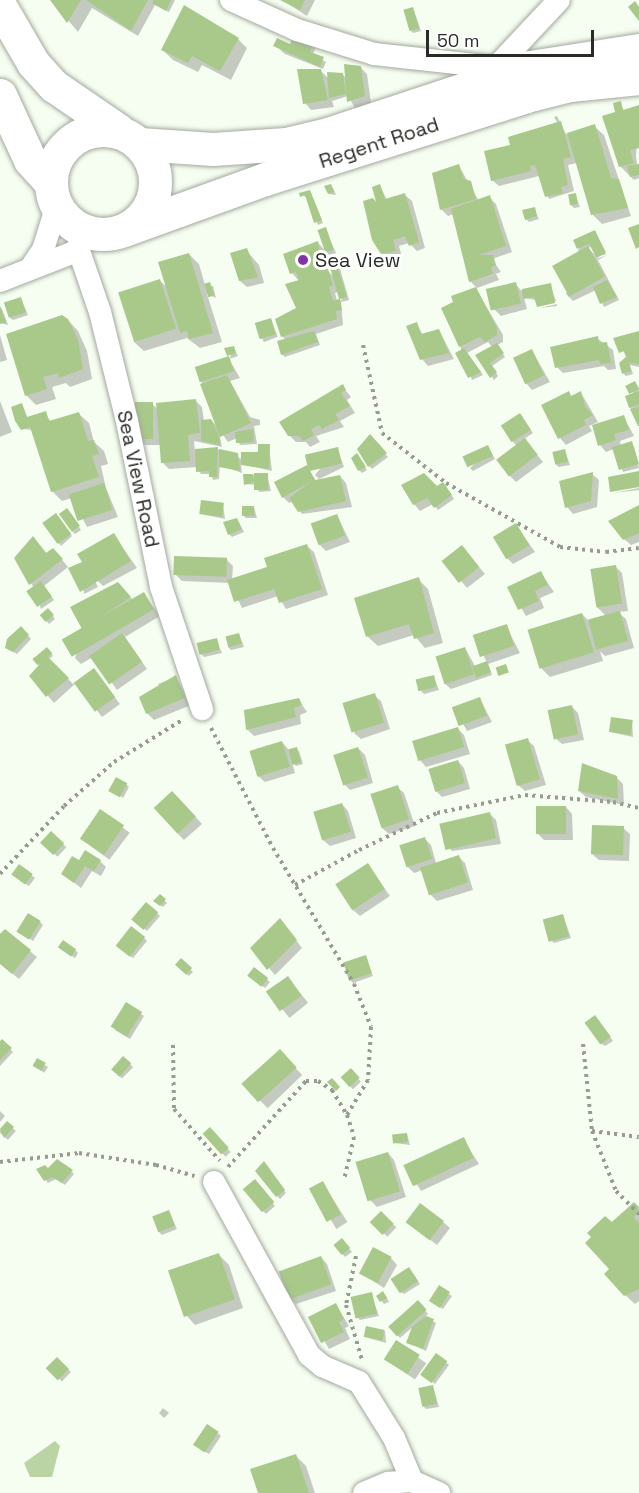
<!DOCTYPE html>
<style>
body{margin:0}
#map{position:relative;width:639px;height:1493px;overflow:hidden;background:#f6fdf1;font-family:"Space Grotesk",sans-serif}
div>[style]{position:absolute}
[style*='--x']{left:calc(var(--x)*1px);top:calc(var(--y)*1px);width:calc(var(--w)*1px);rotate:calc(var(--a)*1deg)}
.green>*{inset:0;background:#bad4a3}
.shadow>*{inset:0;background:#0003;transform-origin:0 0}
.building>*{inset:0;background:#a8c989;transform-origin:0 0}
.path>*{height:4px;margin-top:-2px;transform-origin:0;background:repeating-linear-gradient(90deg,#979c93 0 3px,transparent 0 7.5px)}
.roads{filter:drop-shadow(0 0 2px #a2a99d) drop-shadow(0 0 2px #a2a99d)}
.street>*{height:22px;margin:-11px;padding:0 11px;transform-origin:11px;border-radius:11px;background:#fff}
.primary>*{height:33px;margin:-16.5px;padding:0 16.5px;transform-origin:16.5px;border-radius:16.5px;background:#fff}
.primary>.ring{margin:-16.5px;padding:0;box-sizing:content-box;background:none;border:33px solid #fff;border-radius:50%}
.dots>*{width:16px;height:16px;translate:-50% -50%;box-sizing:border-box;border:3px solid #fff;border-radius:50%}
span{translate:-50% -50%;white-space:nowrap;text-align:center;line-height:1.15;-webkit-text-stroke:6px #fff;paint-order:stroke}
.street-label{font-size:20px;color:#282b26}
.poi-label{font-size:20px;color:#282b26}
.left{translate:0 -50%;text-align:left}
.scale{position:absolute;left:426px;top:30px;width:168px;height:27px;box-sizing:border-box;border:3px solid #282b26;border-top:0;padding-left:8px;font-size:18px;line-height:21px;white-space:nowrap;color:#282b26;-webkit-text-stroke:4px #fff;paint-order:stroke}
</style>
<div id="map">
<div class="green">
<div style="clip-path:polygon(55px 1441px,60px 1446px,52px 1477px,30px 1477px,24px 1463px)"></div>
</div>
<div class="shadow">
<div style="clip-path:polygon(51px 0,175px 0,169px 12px,155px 5px,138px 36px,92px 8px,78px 32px)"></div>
<div style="clip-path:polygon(282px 0,315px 0,307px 16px)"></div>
<div style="clip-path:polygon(413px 8px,421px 31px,413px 33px,410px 30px)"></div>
<div style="clip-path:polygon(238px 39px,247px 48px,231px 80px,202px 65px,198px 72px,173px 60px,163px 50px)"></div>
<div style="clip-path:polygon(275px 45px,316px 46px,313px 55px,326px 62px,323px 69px,285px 54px)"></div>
<div style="clip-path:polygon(360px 67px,367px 74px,371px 103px,355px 108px,348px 96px,332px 101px,334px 107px,311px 110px,305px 103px,320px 70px,329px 79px,343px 75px,347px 79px)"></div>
<div style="clip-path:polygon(620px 103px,624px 111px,639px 107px,636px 156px,639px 178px,634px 180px,620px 166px)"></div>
<div style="clip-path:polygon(557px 116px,566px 134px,594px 126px,604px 135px,631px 216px,602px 224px,593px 215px,577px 163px,568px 165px,574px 191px,549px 199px,539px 176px,499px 186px,492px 180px,514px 146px,558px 124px,554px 117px)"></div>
<div style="clip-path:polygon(459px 166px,479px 201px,489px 197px,496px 204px,512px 252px,492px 259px,501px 272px,473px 282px,496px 274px,499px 280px,477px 288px,470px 281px,454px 214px,448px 216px,441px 209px)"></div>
<div style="clip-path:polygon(330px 185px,333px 188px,336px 195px,329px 194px)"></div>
<div style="clip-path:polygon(380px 186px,387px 200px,405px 195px,412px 201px,425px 248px,417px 251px,409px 243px,399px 246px,402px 257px,389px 260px,382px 253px)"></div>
<div style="clip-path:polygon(310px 192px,323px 223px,318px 225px,307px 198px,301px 194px)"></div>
<div style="clip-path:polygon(575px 195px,580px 207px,574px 208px,571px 205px)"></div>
<div style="clip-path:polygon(534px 209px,539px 219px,529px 222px,526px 219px)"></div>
<div style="clip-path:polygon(evenodd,325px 229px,336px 253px,329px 255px,324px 250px,328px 271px,334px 277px,337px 267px,340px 269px,349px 300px,341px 302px,343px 325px,316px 334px,320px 345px,285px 357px,282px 354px,286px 340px,282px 336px,297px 309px,299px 281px,292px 273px,317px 242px,325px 250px,325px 229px,338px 292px,342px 300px,337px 301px,335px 293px,338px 292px)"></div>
<div style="clip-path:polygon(evenodd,595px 232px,606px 252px,596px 259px,607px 255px,598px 260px,619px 300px,604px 307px,596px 290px,573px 301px,566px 294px,579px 248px,595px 232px,592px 246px,596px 256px,588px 248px,592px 246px)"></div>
<div style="clip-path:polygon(246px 250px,259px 265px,264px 283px,247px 287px,240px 281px)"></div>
<div style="clip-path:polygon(189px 254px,199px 264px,205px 285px,213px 286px,216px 298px,207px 294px,222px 342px,200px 348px,187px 338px,144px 351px,134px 342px,160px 281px,168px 288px)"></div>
<div style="clip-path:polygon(515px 284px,522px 291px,550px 285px,556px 301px,538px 305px,536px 300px,524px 298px,527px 309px,501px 316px,494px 309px)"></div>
<div style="clip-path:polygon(476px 289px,503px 335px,503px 342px,497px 345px,505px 357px,492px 366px,498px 376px,494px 380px,477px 356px,492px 347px,488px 342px,467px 353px,483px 375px,472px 380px,460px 346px)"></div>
<div style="clip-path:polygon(21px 299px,28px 315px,13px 320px,10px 318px)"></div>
<div style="clip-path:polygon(557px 304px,557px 306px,540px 308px)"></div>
<div style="clip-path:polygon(0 307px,2px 309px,8px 325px,0 323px)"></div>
<div style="clip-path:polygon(68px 320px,78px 331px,87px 351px,92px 379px,70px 387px,66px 383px,52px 387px,56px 399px,36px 405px,26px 395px)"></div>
<div style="left:271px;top:320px;width:18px;height:15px;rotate:68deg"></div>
<div style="clip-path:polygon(417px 324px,423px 335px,439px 330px,454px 359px,428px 366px,422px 359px)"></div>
<div style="clip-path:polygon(639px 333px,639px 367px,630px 365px,633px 374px,626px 376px,623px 373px,627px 357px,615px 339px)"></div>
<div style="clip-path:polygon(0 335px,7px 360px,0 362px)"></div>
<div style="clip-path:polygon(597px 338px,613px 350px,616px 369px,608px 370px,604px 366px,563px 373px,557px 367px)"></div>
<div style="clip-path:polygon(233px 347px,238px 356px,229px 359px,240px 378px,230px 381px,250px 417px,260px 420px,260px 425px,254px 426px,257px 444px,240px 445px,237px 438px,228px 442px,218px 428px,222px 447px,194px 441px,195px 451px,217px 449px,242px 459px,269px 446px,272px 471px,241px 464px,242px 473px,220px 465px,219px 479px,213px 480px,211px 474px,201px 474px,197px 467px,169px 469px,163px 463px,161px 445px,142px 445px,136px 438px,152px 404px,158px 409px,196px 401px,202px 407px,204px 421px,211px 420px,218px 427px,196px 367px,230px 358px)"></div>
<div style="clip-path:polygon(532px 351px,550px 382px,532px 390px,526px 383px)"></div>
<div style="clip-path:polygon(635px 383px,639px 389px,639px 426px,630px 407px)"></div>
<div style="clip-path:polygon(342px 386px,351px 397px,347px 400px,355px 413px,340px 421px,344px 427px,316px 436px,320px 442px,310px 447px,306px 442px,296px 442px,289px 435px)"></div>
<div style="clip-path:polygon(568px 393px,572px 397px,581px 393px,598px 422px,589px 426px,592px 431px,566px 445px,560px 438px)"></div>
<div style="clip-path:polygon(0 401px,12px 432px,0 437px)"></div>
<div style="clip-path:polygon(21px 404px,28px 419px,45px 413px,51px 422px,79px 414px,89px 423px,94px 442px,104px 451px,108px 464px,101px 466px,106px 488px,118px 517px,87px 527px,72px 498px,62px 501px,52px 491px,33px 430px,22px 429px)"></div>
<div style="clip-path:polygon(624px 417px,634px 436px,620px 441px,621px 446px,634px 446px,639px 468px,623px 472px,614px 449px,606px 452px,600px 445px)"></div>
<div style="clip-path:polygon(522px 418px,533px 433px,524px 439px,543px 462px,516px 482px,510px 476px,517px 446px,513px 442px)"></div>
<div style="clip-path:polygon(370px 437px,388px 457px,372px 469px,369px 466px)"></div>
<div style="clip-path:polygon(337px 448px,344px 467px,319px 479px,315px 475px)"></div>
<div style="clip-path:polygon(490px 450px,495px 459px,473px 471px,470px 468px)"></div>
<div style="clip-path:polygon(565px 451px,570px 465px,559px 467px,556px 465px)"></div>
<div style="clip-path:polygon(359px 458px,367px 470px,362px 473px,359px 470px)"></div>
<div style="clip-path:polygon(307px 467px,316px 481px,340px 476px,346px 483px,352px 507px,302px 514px,293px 501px,289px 503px,283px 497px)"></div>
<div style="clip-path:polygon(267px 474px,271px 491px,259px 492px,256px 485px,245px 484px,244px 476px)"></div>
<div style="clip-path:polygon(592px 474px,599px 480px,597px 507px,573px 514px,567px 507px)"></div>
<div style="clip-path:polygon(431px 480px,437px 488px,446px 487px,454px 499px,438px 510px,433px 504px,420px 511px,414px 504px)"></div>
<div style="clip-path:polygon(639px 488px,639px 490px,613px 493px)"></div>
<div style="clip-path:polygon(223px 504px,225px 519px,201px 514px)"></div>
<div style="clip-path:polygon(639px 506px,639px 542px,631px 545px,624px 539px)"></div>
<div style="clip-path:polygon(254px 507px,257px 518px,246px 518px,243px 515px)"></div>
<div style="clip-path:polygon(70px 512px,81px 530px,75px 534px,72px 531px)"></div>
<div style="clip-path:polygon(337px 515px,350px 542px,326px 551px,319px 544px)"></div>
<div style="clip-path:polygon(58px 517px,72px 536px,61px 546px,44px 522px)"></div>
<div style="clip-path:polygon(237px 519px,244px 532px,232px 537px,229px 534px)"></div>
<div style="clip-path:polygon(516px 525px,535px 552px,513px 564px,507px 558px)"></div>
<div style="clip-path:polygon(113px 534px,137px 568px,103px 586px,92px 575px,98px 587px,84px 594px,81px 564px)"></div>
<div style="clip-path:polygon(40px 545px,47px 554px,59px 556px,68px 567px,44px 586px,54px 600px,41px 609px,34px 588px,15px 558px)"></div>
<div style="clip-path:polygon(307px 546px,314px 552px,328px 595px,286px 609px,278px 596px,242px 608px,230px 583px,182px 581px,175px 574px,226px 559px,233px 566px,232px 580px,269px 568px)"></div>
<div style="clip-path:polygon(468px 554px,485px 574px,467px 588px,444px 561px)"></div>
<div style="clip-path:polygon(616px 567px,622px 573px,628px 611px,618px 612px,626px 619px,634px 648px,605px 656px,600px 651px,603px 661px,550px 677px,540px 667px,582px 614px,589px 621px,606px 616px,597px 607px)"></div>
<div style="clip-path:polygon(541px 573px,554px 592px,540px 598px,544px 608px,526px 616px,509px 588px)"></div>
<div style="clip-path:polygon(418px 579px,428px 589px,443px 643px,425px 648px,414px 635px,378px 646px,368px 637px,356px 599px)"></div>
<div style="clip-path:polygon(124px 590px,133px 600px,144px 594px,160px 616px,125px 637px,147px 669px,117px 690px,93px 657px,81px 664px,75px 658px,84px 631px,72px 608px)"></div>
<div style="clip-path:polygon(51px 613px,55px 619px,49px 624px,41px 614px)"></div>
<div style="clip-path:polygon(506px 626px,520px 653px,488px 664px,492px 675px,451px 689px,444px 683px,465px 648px,475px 666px,487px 663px,475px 637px)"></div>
<div style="clip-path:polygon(21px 628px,31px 639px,17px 654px,6px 648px)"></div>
<div style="clip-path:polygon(239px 634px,244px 647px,231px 650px,228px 647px)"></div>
<div style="clip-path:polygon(216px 640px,222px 653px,204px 657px,201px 654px)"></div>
<div style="clip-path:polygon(50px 651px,53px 656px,49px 659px,73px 684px,94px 670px,120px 704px,102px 717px,76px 683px,54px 703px,31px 676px,40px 666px,33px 658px)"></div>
<div style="clip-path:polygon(433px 676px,439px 690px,424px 694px,421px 691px)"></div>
<div style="clip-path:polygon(176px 677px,191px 705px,154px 720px,147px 713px,161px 689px,158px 684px)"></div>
<div style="clip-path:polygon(374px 695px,381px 701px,390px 729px,361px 739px,354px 733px)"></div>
<div style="clip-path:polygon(298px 699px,307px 712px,300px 715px,301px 724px,254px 736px,247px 729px)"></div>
<div style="clip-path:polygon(480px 699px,492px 722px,467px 731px,454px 708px)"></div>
<div style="clip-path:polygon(572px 707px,578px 713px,584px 740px,562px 744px,555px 738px)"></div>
<div style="clip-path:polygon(632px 721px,633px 737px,610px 732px)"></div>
<div style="clip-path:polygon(457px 728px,464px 735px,470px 754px,426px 767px,420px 760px)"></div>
<div style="clip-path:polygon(527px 740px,534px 746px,546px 785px,525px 791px,518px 785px,507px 746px)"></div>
<div style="clip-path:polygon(282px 742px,289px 750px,299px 751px,303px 764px,296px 766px,292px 762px,295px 773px,265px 782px,258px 776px)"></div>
<div style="clip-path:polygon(358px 748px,365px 755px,373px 783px,350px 790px,344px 784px,335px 755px)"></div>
<div style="clip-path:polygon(458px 761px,464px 768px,470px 789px,442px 797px,436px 791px)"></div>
<div style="clip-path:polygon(616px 777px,623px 784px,624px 805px,586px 797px,579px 791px)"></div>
<div style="clip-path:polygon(126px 784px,129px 787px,123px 798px,111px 790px)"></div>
<div style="clip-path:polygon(397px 787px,404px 793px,415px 826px,389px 834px,382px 828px)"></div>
<div style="clip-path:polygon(179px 799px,202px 824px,184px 840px,178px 834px)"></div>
<div style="clip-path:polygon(342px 804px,348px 811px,356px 838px,330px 846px,323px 840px)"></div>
<div style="clip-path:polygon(566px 807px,572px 814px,573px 840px,544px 840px,538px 834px)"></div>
<div style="left:101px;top:811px;width:36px;height:34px;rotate:37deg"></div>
<div style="clip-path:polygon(490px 814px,496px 820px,501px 844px,452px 851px,446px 844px)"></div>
<div style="clip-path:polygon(623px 828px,630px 834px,629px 861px,599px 860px,592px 854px)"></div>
<div style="left:51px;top:833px;width:21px;height:13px;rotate:43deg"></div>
<div style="clip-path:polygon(424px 838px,431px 845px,436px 863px,459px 857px,465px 863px,473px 890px,437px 901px,430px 894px,423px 870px,414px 873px,407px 866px)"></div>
<div style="clip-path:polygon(100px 861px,106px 867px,101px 876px,92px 871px,81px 888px,63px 874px,79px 862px)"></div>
<div style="clip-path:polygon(367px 865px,390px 896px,360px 916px,353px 910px)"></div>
<div style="clip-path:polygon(19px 866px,35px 878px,29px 886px,17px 878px)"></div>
<div style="clip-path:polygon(160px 896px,167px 903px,163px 907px,158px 904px)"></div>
<div style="clip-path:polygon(146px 904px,160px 916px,147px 931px,136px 921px)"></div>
<div style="clip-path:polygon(563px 915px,571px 938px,554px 943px,551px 940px)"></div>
<div style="clip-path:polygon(40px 922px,43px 925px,33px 941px,21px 933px)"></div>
<div style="clip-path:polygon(286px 927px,302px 948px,275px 975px,252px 948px)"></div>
<div style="clip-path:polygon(5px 931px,37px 957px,19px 979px,0 963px,0 937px)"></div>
<div style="clip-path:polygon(144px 938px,147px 941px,133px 958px,120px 949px)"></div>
<div style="clip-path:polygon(63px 950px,75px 950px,78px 953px,75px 958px)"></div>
<div style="clip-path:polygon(365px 957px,373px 976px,353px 983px,350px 980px)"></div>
<div style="clip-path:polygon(181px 960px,193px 972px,189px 976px,177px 965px)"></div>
<div style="clip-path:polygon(254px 969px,270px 982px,265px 988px,252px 978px)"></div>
<div style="left:288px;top:978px;width:32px;height:24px;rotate:51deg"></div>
<div style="clip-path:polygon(127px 1004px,144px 1016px,130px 1039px,115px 1030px)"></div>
<div style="clip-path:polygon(597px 1019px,613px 1041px,605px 1046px,602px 1044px)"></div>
<div style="clip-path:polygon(2px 1041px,13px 1052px,0 1066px,0 1043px)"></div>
<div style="left:280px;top:1052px;width:32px;height:48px;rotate:46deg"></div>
<div style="left:124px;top:1058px;width:13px;height:16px;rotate:45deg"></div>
<div style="left:37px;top:1060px;width:13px;height:7px;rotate:32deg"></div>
<div style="left:350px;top:1070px;width:16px;height:11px;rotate:47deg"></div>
<div style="clip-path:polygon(0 1111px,5px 1116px,0 1122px)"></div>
<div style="left:7px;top:1123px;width:12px;height:12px;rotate:42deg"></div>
<div style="left:210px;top:1129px;width:31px;height:7px;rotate:48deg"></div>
<div style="clip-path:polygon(407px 1134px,410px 1145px,395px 1143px)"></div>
<div style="clip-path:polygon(463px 1139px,479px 1164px,421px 1191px,405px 1165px)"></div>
<div style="clip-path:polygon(388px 1153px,394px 1160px,406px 1197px,377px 1207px,370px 1200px)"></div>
<div style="clip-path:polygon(266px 1166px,286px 1193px,280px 1199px,277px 1196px)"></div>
<div style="clip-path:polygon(38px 1170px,72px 1172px,74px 1174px,65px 1185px,56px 1179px,48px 1183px)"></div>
<div style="left:323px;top:1183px;width:46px;height:13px;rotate:58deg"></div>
<div style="clip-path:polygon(258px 1184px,275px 1206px,266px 1214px,263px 1211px)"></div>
<div style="clip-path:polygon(634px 1204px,639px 1209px,639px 1301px,635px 1304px,625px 1295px,593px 1237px)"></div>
<div style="clip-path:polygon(169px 1212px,177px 1229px,162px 1235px,159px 1232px)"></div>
<div style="left:381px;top:1213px;width:21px;height:13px;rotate:43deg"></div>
<div style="clip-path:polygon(443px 1222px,450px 1228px,437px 1245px,408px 1223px)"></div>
<div style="clip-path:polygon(344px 1243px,352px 1252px,345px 1257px,335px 1245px)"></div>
<div style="clip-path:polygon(219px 1255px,229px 1265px,243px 1308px,195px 1325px,186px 1315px)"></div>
<div style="clip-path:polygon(321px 1257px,327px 1264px,336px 1291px,296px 1304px,289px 1298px)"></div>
<div style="clip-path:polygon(391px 1258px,397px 1265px,384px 1288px,361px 1273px)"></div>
<div style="clip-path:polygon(409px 1269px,420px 1284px,404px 1294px,401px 1292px)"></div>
<div style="clip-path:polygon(371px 1294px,379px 1316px,360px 1320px,357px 1317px)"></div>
<div style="clip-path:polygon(449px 1294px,452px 1296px,443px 1309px,433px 1303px)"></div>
<div style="clip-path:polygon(378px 1296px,386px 1296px,389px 1302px,384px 1304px)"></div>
<div style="clip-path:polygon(418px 1302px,428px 1314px,425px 1317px,436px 1323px,426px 1351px,408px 1342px,414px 1326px,400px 1338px,389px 1326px)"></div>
<div style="clip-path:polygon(336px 1305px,349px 1326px,345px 1328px,350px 1339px,329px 1349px,310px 1317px)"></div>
<div style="clip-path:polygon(385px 1331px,386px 1343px,365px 1337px)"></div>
<div style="left:396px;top:1342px;width:37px;height:20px;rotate:35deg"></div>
<div style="clip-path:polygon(437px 1355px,449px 1365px,435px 1384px,425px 1377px)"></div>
<div style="left:57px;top:1359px;width:19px;height:13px;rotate:43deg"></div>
<div style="clip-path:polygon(433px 1387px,439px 1407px,426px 1409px,423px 1406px)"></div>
<div style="clip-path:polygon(163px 1408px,169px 1413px,164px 1418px,159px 1413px)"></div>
<div style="clip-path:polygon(218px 1433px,221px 1436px,209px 1454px,199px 1448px)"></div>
<div style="clip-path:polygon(296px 1456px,306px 1466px,315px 1493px,260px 1493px)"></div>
</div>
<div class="building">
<div style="clip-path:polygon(50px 0,81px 0,67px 23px)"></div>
<div style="clip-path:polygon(86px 0,148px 0,131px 31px)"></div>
<div style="clip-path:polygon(154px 0,171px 0,166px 11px,152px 3px)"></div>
<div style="clip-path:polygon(280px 0,305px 0,300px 10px)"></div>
<div style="clip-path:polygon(635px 1px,639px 7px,639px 21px,628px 7px)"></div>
<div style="clip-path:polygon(184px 5px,239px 38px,220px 71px,192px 56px,188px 63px,161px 50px)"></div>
<div style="left:413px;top:7px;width:22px;height:10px;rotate:74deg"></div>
<div style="clip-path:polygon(294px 34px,314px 42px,310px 52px,324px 57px,320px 67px,273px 46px,277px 38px,290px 44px)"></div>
<div style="clip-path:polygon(344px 64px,361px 66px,365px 96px,347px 102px)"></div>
<div style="clip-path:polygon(297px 69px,321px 69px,328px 100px,303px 104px)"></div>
<div style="clip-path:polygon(327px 72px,343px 73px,346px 94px,329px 98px)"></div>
<div style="clip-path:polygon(621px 101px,623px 110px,639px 105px,639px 148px,630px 150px,634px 163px,619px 167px,602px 116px,615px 112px,613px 103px)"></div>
<div style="clip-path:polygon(561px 121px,571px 157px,563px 159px,568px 185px,561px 187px,563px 193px,545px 197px,535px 165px,530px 166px,531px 171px,491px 181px,484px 151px,510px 145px,508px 137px)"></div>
<div style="clip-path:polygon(595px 124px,611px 178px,619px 179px,628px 208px,591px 215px,567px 133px)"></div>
<div style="clip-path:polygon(459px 164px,464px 179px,471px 181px,476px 199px,440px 210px,432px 173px)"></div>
<div style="clip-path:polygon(639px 164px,639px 175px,630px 177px,627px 166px)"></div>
<div style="clip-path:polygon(331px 184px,334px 192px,328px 194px,324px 186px)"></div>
<div style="clip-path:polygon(380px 184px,385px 199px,405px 193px,419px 242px,409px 246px,405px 236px,393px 240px,396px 251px,381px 254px,372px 240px,363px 201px,373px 198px,376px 202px,372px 187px)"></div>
<div style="clip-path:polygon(310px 190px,322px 220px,314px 223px,305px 195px,300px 197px,299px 193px)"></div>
<div style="left:576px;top:193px;width:11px;height:8px;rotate:80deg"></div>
<div style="clip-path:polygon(490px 195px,506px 246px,479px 255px,493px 255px,496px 265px,491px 267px,493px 274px,469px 282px,451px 209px)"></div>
<div style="clip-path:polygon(535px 207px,537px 216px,525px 220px,522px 210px)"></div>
<div style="clip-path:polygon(639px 224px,639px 247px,636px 249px,628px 228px)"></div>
<div style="left:326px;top:227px;width:24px;height:9px;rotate:71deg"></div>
<div style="clip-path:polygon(595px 230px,606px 254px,596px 257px,589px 244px,577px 249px,573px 240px)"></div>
<div style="clip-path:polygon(318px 241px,323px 271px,328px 269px,333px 286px,329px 287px,333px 301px,339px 299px,330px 267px,337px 265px,347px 297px,340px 299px,342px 310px,336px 311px,337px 319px,281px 337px,275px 319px,296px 308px,285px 284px,299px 280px,296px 272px,290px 274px,283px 254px)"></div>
<div style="left:588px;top:246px;width:35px;height:41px;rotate:61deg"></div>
<div style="clip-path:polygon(247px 248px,258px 277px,239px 281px,230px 253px)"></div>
<div style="clip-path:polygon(189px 253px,213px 333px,189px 339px,187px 331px,180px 333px,158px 262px)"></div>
<div style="left:160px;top:279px;width:52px;height:44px;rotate:72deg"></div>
<div style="clip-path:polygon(607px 280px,617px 297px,600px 304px,593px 287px)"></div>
<div style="left:210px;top:282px;width:14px;height:6px;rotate:73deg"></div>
<div style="left:516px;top:282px;width:22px;height:31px;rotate:77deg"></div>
<div style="clip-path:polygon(551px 283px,555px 303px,537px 307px,534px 297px,523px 299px,522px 289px)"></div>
<div style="clip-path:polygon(476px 287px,497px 328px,497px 335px,485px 342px,480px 337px,459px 347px,441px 308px,453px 302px,451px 296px)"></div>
<div style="left:21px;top:297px;width:16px;height:18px;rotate:72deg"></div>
<div style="clip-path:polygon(0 306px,6px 322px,0 324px)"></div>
<div style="clip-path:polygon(62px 315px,68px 319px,78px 340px,83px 369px,59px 378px,58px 373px,43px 377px,47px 389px,25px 396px,6px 334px)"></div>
<div style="left:271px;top:318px;width:17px;height:17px;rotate:73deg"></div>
<div style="clip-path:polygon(417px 322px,421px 334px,439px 329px,449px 353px,420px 360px,406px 326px)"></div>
<div style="clip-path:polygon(314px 331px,318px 342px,281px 355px,277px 341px)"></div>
<div style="clip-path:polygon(639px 331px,639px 364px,629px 363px,631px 371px,622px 374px,619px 363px,626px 357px,624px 351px,619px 353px,613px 338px)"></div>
<div style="clip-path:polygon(598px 336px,599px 343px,607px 342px,611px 363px,600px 364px,599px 360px,555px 368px,550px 347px)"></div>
<div style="clip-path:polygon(497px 343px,504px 353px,490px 363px,497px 372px,490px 378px,475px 355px)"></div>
<div style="clip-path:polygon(234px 346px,236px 353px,227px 356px,224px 348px)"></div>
<div style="clip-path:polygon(464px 348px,481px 372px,468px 378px,455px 353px)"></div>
<div style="left:532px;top:349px;width:29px;height:21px;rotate:65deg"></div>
<div style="left:229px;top:356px;width:16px;height:36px;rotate:72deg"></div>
<div style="clip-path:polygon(227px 375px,251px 423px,220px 437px,200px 384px)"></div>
<div style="left:635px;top:381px;width:9px;height:11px;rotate:63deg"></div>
<div style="clip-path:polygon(343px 384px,346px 390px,341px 393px,350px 406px,335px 414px,339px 420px,322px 429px,319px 425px,311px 429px,314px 435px,303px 441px,299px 436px,288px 436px,279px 422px)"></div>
<div style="clip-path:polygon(569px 391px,571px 396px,581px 391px,585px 406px,593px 415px,584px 420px,586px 425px,558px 439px,541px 405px)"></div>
<div style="clip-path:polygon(639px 391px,639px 404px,629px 408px,625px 396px)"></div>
<div style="clip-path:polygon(196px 399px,200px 433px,188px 435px,190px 461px,161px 463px,156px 403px)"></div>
<div style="left:135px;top:402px;width:18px;height:37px"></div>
<div style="clip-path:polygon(22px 403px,27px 417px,46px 411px,49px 421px,79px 412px,88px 441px,94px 440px,99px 454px,92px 456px,99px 477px,51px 492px,30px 427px,21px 430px,15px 421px,11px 407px)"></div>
<div style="clip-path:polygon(639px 407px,639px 426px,638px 426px,630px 409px)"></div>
<div style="left:520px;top:413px;width:20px;height:23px;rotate:57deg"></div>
<div style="clip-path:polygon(624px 415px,629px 430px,614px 434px,616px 440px,598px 446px,592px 425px)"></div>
<div style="clip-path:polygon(211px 419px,220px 438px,220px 445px,201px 441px,201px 420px)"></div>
<div style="clip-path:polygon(253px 429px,254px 442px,236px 443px,235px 432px)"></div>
<div style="clip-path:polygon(370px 434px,387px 453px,368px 467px,357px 449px)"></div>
<div style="left:525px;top:438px;width:21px;height:36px;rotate:53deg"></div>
<div style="left:632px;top:441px;width:24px;height:21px;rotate:73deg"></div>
<div style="clip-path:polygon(258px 444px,270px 444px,269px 469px,241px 465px,241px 452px,258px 452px)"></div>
<div style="left:488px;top:445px;width:12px;height:28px;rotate:66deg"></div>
<div style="clip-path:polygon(218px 447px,217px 477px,209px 477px,209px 471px,196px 472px,195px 449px)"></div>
<div style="left:338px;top:447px;width:17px;height:34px;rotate:77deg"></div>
<div style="clip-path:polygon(219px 449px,238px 453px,240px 471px,219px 467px)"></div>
<div style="left:565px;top:449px;width:13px;height:13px;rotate:77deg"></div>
<div style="clip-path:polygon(357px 453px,366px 467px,358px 471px,351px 458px)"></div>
<div style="clip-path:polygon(307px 465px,315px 480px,340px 475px,346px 501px,298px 512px,289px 498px,312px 481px,282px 498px,274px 482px)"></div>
<div style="clip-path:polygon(639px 471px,639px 487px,610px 492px,608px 477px)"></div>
<div style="clip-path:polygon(593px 472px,591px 501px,565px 508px,559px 481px)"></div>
<div style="left:254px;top:473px;width:14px;height:17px"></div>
<div style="clip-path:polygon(424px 473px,437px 486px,443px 482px,452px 495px,434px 508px,427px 498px,413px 505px,401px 485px)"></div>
<div style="clip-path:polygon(243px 474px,253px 474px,254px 482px,244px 485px)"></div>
<div style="left:104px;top:483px;width:28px;height:37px;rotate:72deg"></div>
<div style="left:201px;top:500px;width:23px;height:14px;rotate:7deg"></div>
<div style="clip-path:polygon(639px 505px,639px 533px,623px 540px,608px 521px)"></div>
<div style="left:242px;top:506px;width:12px;height:10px"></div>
<div style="left:67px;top:508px;width:22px;height:10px;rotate:54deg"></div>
<div style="left:56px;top:513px;width:26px;height:17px;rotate:54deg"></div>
<div style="left:337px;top:514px;width:23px;height:28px;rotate:70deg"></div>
<div style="clip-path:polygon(237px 518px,242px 529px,228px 535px,223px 522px)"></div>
<div style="left:516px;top:523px;width:26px;height:27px;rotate:59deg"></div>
<div style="clip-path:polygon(114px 533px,131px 561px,80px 592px,68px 568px,82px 562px,77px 554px)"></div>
<div style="clip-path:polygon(33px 536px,46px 553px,53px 548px,63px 559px,29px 585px,14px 558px)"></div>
<div style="clip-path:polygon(307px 544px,322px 589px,279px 603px,274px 589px,234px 602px,227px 580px,267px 567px,264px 558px)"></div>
<div style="left:462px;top:545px;width:28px;height:26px;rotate:52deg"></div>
<div style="left:174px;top:556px;width:53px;height:19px;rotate:2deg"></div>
<div style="left:616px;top:565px;width:39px;height:26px;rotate:81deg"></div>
<div style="clip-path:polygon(541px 571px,548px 585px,535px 591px,539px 601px,518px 610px,507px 587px)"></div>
<div style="clip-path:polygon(419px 577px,434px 633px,414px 639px,409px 624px,366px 637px,354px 598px)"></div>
<div style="left:41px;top:581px;width:19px;height:18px;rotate:55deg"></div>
<div style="clip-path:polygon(118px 582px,131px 597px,82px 629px,70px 607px)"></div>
<div style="left:144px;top:592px;width:20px;height:95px;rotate:60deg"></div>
<div style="left:48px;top:608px;width:9px;height:11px;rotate:49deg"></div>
<div style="left:620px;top:611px;width:31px;height:33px;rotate:75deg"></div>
<div style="left:582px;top:613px;width:41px;height:57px;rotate:73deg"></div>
<div style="left:507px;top:624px;width:23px;height:36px;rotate:72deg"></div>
<div style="clip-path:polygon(21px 626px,29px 635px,13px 652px,5px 648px,7px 639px)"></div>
<div style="left:122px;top:633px;width:35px;height:40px;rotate:55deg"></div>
<div style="left:239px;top:633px;width:11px;height:14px;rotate:75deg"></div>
<div style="left:217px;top:638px;width:12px;height:21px;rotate:76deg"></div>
<div style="left:47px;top:647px;width:8px;height:19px;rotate:50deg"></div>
<div style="left:465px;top:647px;width:29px;height:31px;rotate:72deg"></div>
<div style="clip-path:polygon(47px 656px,69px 678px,46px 697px,29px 676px)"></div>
<div style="left:487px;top:661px;width:12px;height:16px;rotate:70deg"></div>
<div style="left:506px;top:664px;width:9px;height:11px;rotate:72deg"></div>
<div style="left:94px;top:668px;width:36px;height:25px;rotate:54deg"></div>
<div style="clip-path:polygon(176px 675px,185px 698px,146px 714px,139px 697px)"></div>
<div style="left:434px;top:675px;width:12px;height:19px;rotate:76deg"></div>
<div style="left:375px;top:693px;width:31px;height:34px;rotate:73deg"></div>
<div style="left:480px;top:697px;width:20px;height:30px;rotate:70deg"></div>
<div style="clip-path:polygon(299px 698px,302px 705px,294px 708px,296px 717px,246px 730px,244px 710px)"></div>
<div style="left:572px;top:705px;width:30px;height:25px;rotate:78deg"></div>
<div style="left:611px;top:717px;width:22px;height:15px;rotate:8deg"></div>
<div style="left:458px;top:727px;width:21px;height:48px;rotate:73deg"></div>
<div style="left:528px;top:738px;width:43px;height:24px;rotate:74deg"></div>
<div style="left:282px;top:741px;width:27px;height:34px;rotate:73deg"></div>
<div style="left:297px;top:747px;width:16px;height:9px;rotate:75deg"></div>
<div style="left:358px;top:747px;width:32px;height:26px;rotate:72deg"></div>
<div style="left:458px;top:760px;width:24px;height:31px;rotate:73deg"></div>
<div style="clip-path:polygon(582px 763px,617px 776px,618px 799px,578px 791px)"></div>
<div style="left:116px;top:777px;width:13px;height:16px;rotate:29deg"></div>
<div style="left:398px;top:785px;width:36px;height:29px;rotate:72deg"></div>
<div style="left:172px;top:791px;width:35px;height:25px;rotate:47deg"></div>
<div style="left:342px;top:803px;width:30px;height:30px;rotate:73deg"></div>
<div style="left:536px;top:806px;width:30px;height:28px"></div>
<div style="left:100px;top:809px;width:29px;height:36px;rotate:34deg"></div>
<div style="left:490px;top:812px;width:27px;height:52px;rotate:77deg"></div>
<div style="left:592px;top:825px;width:32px;height:29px;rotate:2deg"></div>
<div style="left:51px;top:831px;width:18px;height:16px;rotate:43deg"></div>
<div style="left:425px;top:837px;width:23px;height:27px;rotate:72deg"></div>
<div style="clip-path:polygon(85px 850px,101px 860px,94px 871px,85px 866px,74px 883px,61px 874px,72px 856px,79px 860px)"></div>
<div style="left:459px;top:855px;width:29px;height:41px;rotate:72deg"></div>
<div style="left:368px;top:863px;width:31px;height:39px;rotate:57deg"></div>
<div style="left:19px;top:864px;width:17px;height:13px;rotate:36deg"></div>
<div style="clip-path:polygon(160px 894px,166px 899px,160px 906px,153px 901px)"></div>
<div style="left:146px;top:902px;width:16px;height:23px;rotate:40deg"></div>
<div style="left:28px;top:913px;width:15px;height:22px;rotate:32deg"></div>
<div style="left:563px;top:914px;width:23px;height:21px;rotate:75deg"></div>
<div style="clip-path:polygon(280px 918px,297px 940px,267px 970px,250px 948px)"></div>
<div style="left:131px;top:926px;width:18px;height:25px;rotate:38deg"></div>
<div style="clip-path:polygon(5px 929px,31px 950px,12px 974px,0 964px,0 934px)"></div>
<div style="left:63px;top:940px;width:16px;height:9px;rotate:35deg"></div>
<div style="left:366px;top:955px;width:19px;height:24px;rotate:72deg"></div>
<div style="left:181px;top:958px;width:15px;height:9px;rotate:42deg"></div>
<div style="left:254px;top:967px;width:18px;height:11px;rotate:38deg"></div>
<div style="left:288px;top:976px;width:24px;height:27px;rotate:55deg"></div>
<div style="left:126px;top:1002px;width:19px;height:29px;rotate:32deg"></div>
<div style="left:595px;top:1015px;width:27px;height:13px;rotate:54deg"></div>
<div style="clip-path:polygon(2px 1039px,12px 1048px,0 1060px,0 1041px)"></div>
<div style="left:280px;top:1049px;width:25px;height:52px;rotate:48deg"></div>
<div style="left:123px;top:1056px;width:11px;height:18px;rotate:41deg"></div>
<div style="left:37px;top:1058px;width:10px;height:9px;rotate:29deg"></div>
<div style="left:351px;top:1068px;width:13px;height:14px;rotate:48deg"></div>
<div style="clip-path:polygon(332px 1078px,340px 1087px,336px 1091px,327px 1082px)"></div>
<div style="clip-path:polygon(7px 1121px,14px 1127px,4px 1138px,0 1129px)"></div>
<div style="left:210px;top:1127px;width:28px;height:10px;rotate:48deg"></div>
<div style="left:407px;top:1133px;width:9px;height:15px;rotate:84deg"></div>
<div style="left:464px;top:1137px;width:23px;height:67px;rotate:65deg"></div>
<div style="left:388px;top:1152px;width:41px;height:34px;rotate:73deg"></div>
<div style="clip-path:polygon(57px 1159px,73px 1170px,62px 1183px,52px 1177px,44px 1181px,36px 1169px,45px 1165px,48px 1168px)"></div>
<div style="clip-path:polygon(264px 1161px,285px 1190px,276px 1197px,255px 1171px)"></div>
<div style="left:255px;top:1179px;width:30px;height:16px;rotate:50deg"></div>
<div style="left:323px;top:1181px;width:38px;height:16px;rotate:62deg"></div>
<div style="clip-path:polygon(634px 1202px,639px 1207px,634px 1218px,639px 1223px,639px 1289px,624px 1296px,604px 1274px,609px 1269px,585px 1243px,591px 1237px,587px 1233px,605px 1216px,612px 1222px)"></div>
<div style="left:420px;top:1203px;width:30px;height:24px;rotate:37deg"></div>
<div style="left:169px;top:1210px;width:17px;height:18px;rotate:69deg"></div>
<div style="left:381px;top:1211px;width:18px;height:16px;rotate:45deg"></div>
<div style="left:342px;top:1238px;width:13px;height:11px;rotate:51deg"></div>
<div style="left:373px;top:1247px;width:21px;height:30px;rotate:28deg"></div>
<div style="left:219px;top:1253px;width:49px;height:54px;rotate:71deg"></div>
<div style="left:321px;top:1256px;width:30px;height:45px;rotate:70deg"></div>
<div style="left:409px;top:1267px;width:17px;height:22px;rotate:57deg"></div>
<div style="left:439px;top:1285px;width:13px;height:19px;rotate:32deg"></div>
<div style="clip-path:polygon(383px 1291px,387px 1298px,380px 1302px,376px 1296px)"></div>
<div style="left:372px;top:1292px;width:22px;height:22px;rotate:77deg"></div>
<div style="left:418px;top:1300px;width:13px;height:40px;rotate:48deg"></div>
<div style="clip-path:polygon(336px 1303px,344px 1319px,339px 1322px,344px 1332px,321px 1343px,308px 1317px)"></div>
<div style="clip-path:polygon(426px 1316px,434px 1319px,423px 1349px,406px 1343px,412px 1327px)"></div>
<div style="left:366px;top:1326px;width:19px;height:11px;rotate:12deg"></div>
<div style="left:396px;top:1340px;width:28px;height:23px;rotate:32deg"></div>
<div style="left:436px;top:1353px;width:14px;height:27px;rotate:36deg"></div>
<div style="left:57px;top:1357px;width:17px;height:16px;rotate:45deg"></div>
<div style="left:433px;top:1385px;width:19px;height:15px;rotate:78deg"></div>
<div style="left:207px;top:1424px;width:14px;height:25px;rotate:34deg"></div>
<div style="clip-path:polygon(296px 1454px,309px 1493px,258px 1493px,250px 1469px)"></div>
</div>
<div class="path">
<div style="--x:363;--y:345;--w:90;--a:77.8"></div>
<div style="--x:382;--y:433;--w:81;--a:38"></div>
<div style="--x:446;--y:483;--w:131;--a:29.3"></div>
<div style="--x:560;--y:547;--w:46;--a:6.2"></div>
<div style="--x:606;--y:552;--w:33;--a:-7"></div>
<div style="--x:211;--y:728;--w:135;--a:62.7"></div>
<div style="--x:273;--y:848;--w:158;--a:59.2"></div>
<div style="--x:354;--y:984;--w:46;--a:68.4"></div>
<div style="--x:371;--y:1027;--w:53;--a:93.2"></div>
<div style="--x:368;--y:1080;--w:41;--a:121"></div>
<div style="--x:0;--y:874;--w:93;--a:-46.7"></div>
<div style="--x:64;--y:806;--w:67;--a:-41.3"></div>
<div style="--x:114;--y:762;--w:82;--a:-31.6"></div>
<div style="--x:295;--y:885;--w:73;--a:-28.7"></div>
<div style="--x:359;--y:850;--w:86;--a:-25.4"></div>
<div style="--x:437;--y:813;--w:90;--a:-11.6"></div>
<div style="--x:525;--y:795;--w:88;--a:4.5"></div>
<div style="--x:613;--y:802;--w:27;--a:13"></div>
<div style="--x:583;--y:1044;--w:87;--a:84.1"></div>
<div style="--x:592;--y:1131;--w:65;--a:68.2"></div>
<div style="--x:616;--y:1191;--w:33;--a:45"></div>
<div style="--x:173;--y:1045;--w:64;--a:89.1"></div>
<div style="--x:174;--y:1109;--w:69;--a:48.5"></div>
<div style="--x:592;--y:1131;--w:47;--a:7.3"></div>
<div style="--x:0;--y:1162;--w:80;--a:-6.5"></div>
<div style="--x:79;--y:1153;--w:78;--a:8.9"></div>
<div style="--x:156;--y:1165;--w:40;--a:16"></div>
<div style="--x:228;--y:1167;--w:116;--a:-47.8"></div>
<div style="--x:306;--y:1081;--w:12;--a:0"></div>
<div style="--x:318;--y:1081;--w:17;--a:33"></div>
<div style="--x:332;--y:1090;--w:29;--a:59"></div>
<div style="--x:347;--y:1115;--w:23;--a:72"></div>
<div style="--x:354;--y:1137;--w:44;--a:103.1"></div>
<div style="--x:356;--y:1256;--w:50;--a:101.5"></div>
<div style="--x:346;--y:1305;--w:57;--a:73.8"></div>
</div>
<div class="roads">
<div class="street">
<div style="--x:231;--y:0;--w:72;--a:24.4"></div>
<div style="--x:297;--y:30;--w:81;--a:17.3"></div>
<div style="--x:374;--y:54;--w:120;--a:6.2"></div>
<div style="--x:485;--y:79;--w:108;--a:-46.9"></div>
<div style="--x:78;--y:248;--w:68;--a:71"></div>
<div style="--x:100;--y:312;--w:112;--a:76.1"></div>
<div style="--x:127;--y:421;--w:169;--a:78.4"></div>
<div style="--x:161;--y:587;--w:129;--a:71.4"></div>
<div style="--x:30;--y:269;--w:23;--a:-56"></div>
<div style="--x:43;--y:250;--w:44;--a:-72.8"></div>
<div style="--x:0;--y:281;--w:79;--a:-21.4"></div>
<div style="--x:74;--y:252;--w:28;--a:-49"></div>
<div style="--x:214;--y:1182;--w:197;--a:61.2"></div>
<div style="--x:309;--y:1355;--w:17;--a:40"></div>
<div style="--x:322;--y:1366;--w:40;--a:23.4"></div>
<div style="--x:359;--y:1382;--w:66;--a:58"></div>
<div style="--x:394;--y:1438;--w:47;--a:67.3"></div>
<div style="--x:364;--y:1493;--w:26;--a:-23"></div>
<div style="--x:388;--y:1483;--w:24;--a:-5"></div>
<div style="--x:412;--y:1481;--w:30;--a:24"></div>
</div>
<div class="primary">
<div style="--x:0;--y:6;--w:66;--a:59.9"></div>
<div style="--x:33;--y:63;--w:31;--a:48"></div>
<div style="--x:54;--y:86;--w:78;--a:34.5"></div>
<div style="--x:0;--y:95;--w:72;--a:65.2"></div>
<div style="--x:30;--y:160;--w:28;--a:48"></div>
<div class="ring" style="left:51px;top:130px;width:71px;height:71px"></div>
<div style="--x:139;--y:144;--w:74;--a:3.9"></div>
<div style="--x:213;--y:149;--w:73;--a:-3.9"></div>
<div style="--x:286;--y:144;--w:43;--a:-13.4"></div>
<div style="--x:328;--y:134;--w:213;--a:-18.3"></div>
<div style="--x:530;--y:67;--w:110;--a:-8.9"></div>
<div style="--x:124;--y:230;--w:150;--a:-19.9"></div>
<div style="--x:265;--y:179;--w:274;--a:-17.6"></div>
<div style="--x:526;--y:96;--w:45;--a:-14"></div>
<div style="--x:570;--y:85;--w:69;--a:-5.8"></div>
</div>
</div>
<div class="dots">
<div style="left:303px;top:260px;background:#8333a3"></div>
</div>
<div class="street-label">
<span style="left:379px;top:143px;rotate:-18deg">Regent Road</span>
<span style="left:138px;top:479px;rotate:78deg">Sea View Road</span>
</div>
<div class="poi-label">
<span class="left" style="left:315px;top:260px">Sea View</span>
</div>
<div class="scale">50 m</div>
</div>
